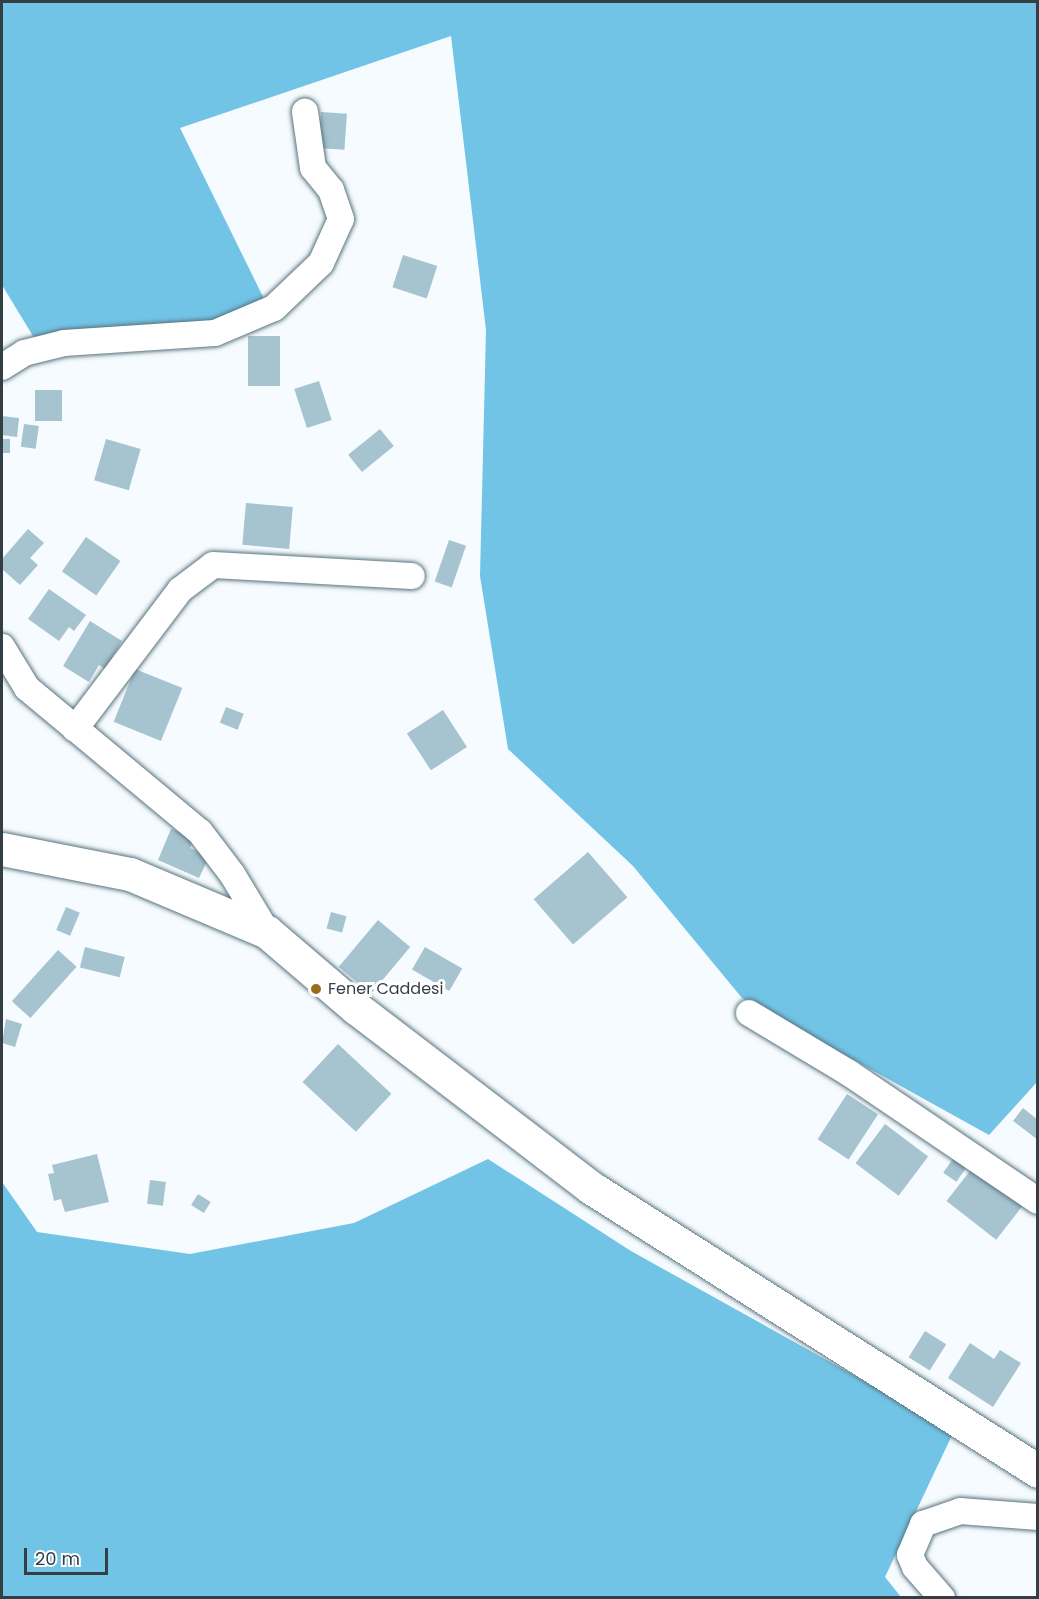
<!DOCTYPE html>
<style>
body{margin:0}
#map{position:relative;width:1039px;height:1599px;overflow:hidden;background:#f5fbfe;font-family:Poppins,sans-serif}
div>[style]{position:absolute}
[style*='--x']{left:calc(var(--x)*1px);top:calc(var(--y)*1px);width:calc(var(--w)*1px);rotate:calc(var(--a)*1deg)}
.forest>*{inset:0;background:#72c4e7}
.building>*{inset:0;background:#a6c3d0;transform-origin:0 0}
.roads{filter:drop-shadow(0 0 2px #58737f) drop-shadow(0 0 2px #58737f)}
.street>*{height:26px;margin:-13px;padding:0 13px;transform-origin:13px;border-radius:13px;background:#fff}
.secondary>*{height:33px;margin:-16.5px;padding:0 16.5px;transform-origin:16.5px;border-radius:16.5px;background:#fff}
.dots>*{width:16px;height:16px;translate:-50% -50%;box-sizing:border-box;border:3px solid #fff;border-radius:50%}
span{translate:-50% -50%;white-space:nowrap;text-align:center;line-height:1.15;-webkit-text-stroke:6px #fff;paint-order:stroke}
.poi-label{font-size:16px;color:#333f44}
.left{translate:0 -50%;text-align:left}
.frame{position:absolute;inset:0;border:3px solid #333f44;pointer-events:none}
.scale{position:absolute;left:24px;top:1548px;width:84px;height:27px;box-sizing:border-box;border:3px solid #333f44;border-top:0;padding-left:8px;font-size:18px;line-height:21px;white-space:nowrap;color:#333f44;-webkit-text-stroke:4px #fff;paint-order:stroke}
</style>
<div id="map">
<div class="forest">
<div style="clip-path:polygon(2px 2px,1037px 2px,1037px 1082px,989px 1135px,742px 998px,633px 866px,508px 749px,480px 576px,486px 330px,451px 36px,180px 128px,269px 309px,241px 328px,36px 341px,2px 285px)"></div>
<div style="clip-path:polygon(488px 1159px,631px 1251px,954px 1431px,885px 1577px,901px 1597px,2px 1597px,2px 1182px,37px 1232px,190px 1254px,354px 1223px)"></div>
</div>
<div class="building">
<div style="left:321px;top:112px;width:26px;height:36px;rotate:4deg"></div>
<div style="left:403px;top:255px;width:36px;height:34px;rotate:18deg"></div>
<div style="left:248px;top:336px;width:32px;height:50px"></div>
<div style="left:319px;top:381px;width:41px;height:26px;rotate:72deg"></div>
<div style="left:35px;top:390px;width:27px;height:31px"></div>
<div style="clip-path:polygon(2px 416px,19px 418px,17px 437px,2px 435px)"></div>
<div style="left:24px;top:424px;width:15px;height:23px;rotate:8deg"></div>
<div style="left:380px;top:429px;width:22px;height:41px;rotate:51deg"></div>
<div style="left:2px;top:439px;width:8px;height:14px"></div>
<div style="left:106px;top:439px;width:36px;height:43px;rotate:16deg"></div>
<div style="left:246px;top:503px;width:47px;height:42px;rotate:5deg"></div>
<div style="clip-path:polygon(28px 529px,44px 543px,30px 558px,38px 565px,20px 585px,2px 569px,2px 559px)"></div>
<div style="left:86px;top:537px;width:42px;height:42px;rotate:35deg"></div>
<div style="left:449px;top:540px;width:18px;height:44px;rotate:19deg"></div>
<div style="clip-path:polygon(49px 589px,86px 615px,74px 631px,69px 627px,59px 641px,28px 619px)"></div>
<div style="clip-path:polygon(90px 621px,122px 641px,105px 669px,99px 665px,89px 682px,63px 666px)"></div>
<div style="left:135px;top:669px;width:51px;height:57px;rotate:22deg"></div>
<div style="left:226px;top:707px;width:19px;height:17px;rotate:21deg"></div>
<div style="left:443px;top:710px;width:44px;height:43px;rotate:57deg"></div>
<div style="clip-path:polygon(171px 829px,194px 838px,190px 848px,209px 857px,199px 878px,158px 860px)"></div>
<div style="left:588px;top:852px;width:60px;height:72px;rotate:49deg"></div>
<div style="left:66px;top:907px;width:15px;height:25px;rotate:23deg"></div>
<div style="left:331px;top:912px;width:16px;height:17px;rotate:15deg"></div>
<div style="left:378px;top:920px;width:42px;height:61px;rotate:40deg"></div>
<div style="left:85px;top:947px;width:41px;height:21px;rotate:14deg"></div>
<div style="left:425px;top:947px;width:43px;height:26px;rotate:30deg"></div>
<div style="left:58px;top:950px;width:25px;height:69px;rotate:42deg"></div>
<div style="clip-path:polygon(6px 1019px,22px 1024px,15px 1047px,2px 1043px)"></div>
<div style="left:338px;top:1044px;width:73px;height:52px;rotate:43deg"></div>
<div style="left:847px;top:1094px;width:37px;height:54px;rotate:33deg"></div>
<div style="clip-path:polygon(1023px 1108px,1038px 1120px,1038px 1140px,1013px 1121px)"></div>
<div style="left:885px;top:1124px;width:54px;height:49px;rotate:37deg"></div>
<div style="left:957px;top:1153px;width:16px;height:24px;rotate:35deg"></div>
<div style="clip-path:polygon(97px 1154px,109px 1202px,65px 1212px,61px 1199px,54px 1201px,48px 1174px,54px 1173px,52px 1165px)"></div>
<div style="left:973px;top:1167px;width:63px;height:43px;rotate:38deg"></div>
<div style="left:150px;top:1180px;width:16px;height:24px;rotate:7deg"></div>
<div style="left:198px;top:1194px;width:15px;height:13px;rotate:32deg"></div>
<div style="left:925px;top:1331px;width:25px;height:31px;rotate:32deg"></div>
<div style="clip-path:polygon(970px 1343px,994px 1359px,1000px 1350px,1021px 1363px,993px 1407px,948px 1378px)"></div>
</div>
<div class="roads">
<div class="street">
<div style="--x:2;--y:367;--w:26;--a:-32"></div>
<div style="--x:24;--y:353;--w:41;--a:-14"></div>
<div style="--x:64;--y:343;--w:151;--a:-3.8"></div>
<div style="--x:215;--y:333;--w:64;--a:-23"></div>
<div style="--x:274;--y:308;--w:65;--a:-43.8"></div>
<div style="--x:321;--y:263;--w:48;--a:-65.6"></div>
<div style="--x:341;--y:219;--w:31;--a:-109"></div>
<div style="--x:331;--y:190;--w:28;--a:-129"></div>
<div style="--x:313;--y:168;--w:57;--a:-98.1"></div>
<div style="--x:2;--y:647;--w:48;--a:58.6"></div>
<div style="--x:27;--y:688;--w:225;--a:39.8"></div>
<div style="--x:200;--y:832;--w:53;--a:52.7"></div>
<div style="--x:232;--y:874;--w:68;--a:58.9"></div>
<div style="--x:75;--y:729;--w:174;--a:-52.9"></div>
<div style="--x:180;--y:590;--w:41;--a:-37.1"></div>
<div style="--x:213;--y:565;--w:199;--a:3.2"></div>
<div style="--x:749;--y:1013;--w:117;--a:31"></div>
<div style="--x:849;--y:1073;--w:228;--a:34.1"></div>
<div style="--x:942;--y:1598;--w:41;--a:-131.1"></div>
<div style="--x:915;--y:1567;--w:13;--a:-113"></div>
<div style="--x:910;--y:1555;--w:34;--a:-67"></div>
<div style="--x:923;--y:1524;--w:39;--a:-19"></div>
<div style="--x:960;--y:1511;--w:78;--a:4.4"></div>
</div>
<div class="secondary">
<div style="--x:2;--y:849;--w:130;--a:11.1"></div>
<div style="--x:130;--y:874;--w:149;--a:22.9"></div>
<div style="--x:267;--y:932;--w:117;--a:40.5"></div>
<div style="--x:356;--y:1008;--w:295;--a:37.4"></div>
<div style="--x:590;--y:1187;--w:530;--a:32.37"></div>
</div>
</div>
<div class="dots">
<div style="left:316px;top:989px;background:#996c1b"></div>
</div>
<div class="poi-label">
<span class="left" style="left:328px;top:989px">Fener Caddesi</span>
</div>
<div class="frame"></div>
<div class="scale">20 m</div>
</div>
